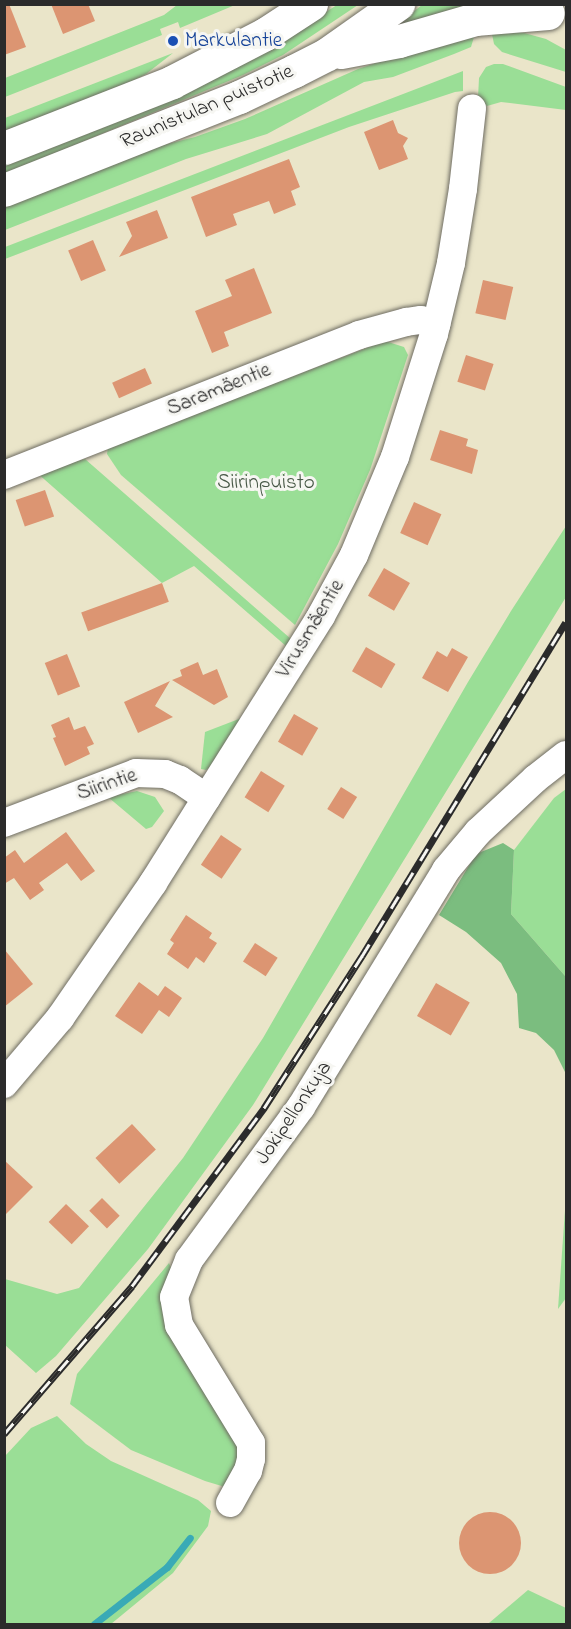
<!DOCTYPE html>
<meta charset="utf-8">
<style>
body{margin:0}
#map{position:relative;width:571px;height:1629px;overflow:hidden;background:#eae5c9;font-family:"Indie Flower",sans-serif}
div>[style]{position:absolute}
[style*='--x']{left:calc(var(--x)*1px);top:calc(var(--y)*1px);width:calc(var(--w)*1px);rotate:calc(var(--a)*1deg)}
.green>*{inset:0;background:#9ade96}
.forest>*{inset:0;background:#7bbd7f}
.stream>*{height:7px;margin:-3.5px;padding:0 3.5px;transform-origin:3.5px;border-radius:3.5px;background:#39aab6}
.building>*{inset:0;background:#dc9572;transform-origin:0 0}
.round{border-radius:50%}
.roads{filter:drop-shadow(0 0 2px #6e6c62) drop-shadow(0 0 2px #6e6c62)}
.street>*{height:28px;margin:-14px;padding:0 14px;transform-origin:14px;border-radius:14px;background:#fff}
.secondary>*{height:33px;margin:-16.5px;padding:0 16.5px;transform-origin:16.5px;border-radius:16.5px;background:#fff}
.rail>*{height:7px;margin-top:-3.5px;transform-origin:0;background:repeating-linear-gradient(90deg,#f6f6f2 0 14px,#2b2b2b 0 28px);box-sizing:border-box;border-block:2px solid #2b2b2b}
.dots>*{width:16px;height:16px;translate:-50% -50%;box-sizing:border-box;border:3px solid #f6f6f2;border-radius:50%}
span{translate:-50% -50%;white-space:nowrap;text-align:center;line-height:1.15;-webkit-text-stroke:6px #f6f6f2;paint-order:stroke}
.transit-label{font-size:21px;color:#164399}
.left{translate:0 -50%;text-align:left}
.street-label{font-size:21px;color:#2b2b2b}
.park-label{font-size:21px;color:#475846}
.frame{position:absolute;inset:0;border:6px solid #2b2b2b;pointer-events:none}
</style>
<div id="map">
<div class="green">
<div style="clip-path:polygon(177px 5px,235px 5px,180px 28px,178px 22px,160px 29px,162px 35px,5px 97px,5px 78px,164px 15px)"></div>
<div style="clip-path:polygon(337px 5px,358px 5px,283px 55px,243px 75px,5px 174px,5px 162px,276px 43px)"></div>
<div style="clip-path:polygon(422px 5px,460px 5px,464px 8px,391px 29px)"></div>
<div style="clip-path:polygon(491px 29px,517px 31px,546px 39px,566px 50px,566px 72px,502px 52px,494px 44px)"></div>
<div style="clip-path:polygon(471px 31px,474px 37px,471px 47px,454px 54px,393px 77px,364px 82px,267px 134px,186px 159px,5px 230px,5px 204px,139px 151px,195px 137px,245px 119px,358px 69px)"></div>
<div style="clip-path:polygon(173px 53px,146px 74px,121px 87px,5px 134px,5px 118px)"></div>
<div style="clip-path:polygon(494px 64px,503px 64px,566px 87px,566px 110px,501px 102px,487px 106px,478px 98px,479px 78px,486px 67px)"></div>
<div style="clip-path:polygon(463px 71px,463px 91px,455px 92px,349px 127px,5px 259px,5px 247px)"></div>
<div style="clip-path:polygon(385px 341px,404px 347px,408px 355px,370px 470px,338px 544px,295px 625px,121px 475px,107px 454px,108px 447px)"></div>
<div style="clip-path:polygon(85px 459px,291px 639px,286px 646px,194px 566px,162px 583px,36px 472px)"></div>
<div style="clip-path:polygon(566px 526px,566px 597px,253px 1105px,148px 1249px,56px 1356px,36px 1373px,5px 1345px,5px 1279px,57px 1294px,79px 1288px,183px 1158px,263px 1038px,468px 682px,511px 611px)"></div>
<div style="clip-path:polygon(244px 717px,216px 763px,206px 770px,201px 769px,205px 732px)"></div>
<div style="clip-path:polygon(566px 789px,566px 977px,511px 914px,514px 850px,554px 798px)"></div>
<div style="clip-path:polygon(137px 791px,155px 797px,164px 811px,152px 827px,146px 829px,108px 797px)"></div>
<div style="clip-path:polygon(566px 1196px,566px 1298px,558px 1309px)"></div>
<div style="clip-path:polygon(169px 1263px,242px 1444px,241px 1466px,225px 1487px,205px 1481px,131px 1450px,70px 1404px,77px 1374px)"></div>
<div style="clip-path:polygon(57px 1416px,86px 1444px,111px 1461px,198px 1500px,211px 1511px,208px 1526px,173px 1573px,111px 1624px,5px 1624px,5px 1456px,31px 1428px)"></div>
<div style="clip-path:polygon(528px 1590px,566px 1608px,566px 1624px,489px 1623px)"></div>
</div>
<div class="forest">
<div style="clip-path:polygon(503px 843px,514px 850px,511px 914px,566px 977px,566px 1074px,554px 1050px,536px 1033px,519px 1028px,517px 994px,501px 963px,466px 932px,439px 915px,476px 854px)"></div>
</div>
<div class="stream">
<div style="--x:94;--y:1624;--w:93;--a:-38"></div>
<div style="--x:167;--y:1567;--w:37;--a:-52"></div>
</div>
<div class="building">
<div style="clip-path:polygon(4px 4px,9px 4px,26px 47px,4px 55px)"></div>
<div style="clip-path:polygon(51px 4px,88px 4px,95px 21px,63px 34px)"></div>
<div style="clip-path:polygon(393px 120px,398px 133px,408px 138px,403px 146px,408px 159px,379px 170px,364px 132px)"></div>
<div style="clip-path:polygon(289px 159px,300px 187px,291px 191px,296px 205px,274px 214px,269px 201px,233px 214px,237px 225px,206px 237px,191px 197px)"></div>
<div style="clip-path:polygon(157px 210px,168px 238px,119px 257px,132px 236px,126px 222px)"></div>
<div style="left:93px;top:240px;width:33px;height:27px;rotate:67deg"></div>
<div style="clip-path:polygon(254px 268px,272px 313px,224px 332px,229px 346px,212px 353px,195px 311px,232px 296px,225px 280px)"></div>
<div style="left:483px;top:280px;width:31px;height:34px;rotate:13deg"></div>
<div style="left:466px;top:355px;width:29px;height:28px;rotate:18deg"></div>
<div style="left:145px;top:368px;width:17px;height:36px;rotate:66deg"></div>
<div style="clip-path:polygon(440px 430px,468px 439px,466px 446px,478px 450px,472px 474px,430px 460px)"></div>
<div style="left:45px;top:490px;width:28px;height:31px;rotate:71deg"></div>
<div style="left:414px;top:502px;width:30px;height:34px;rotate:24deg"></div>
<div style="left:384px;top:568px;width:30px;height:32px;rotate:30deg"></div>
<div style="left:162px;top:583px;width:20px;height:86px;rotate:70deg"></div>
<div style="left:366px;top:647px;width:34px;height:28px;rotate:30deg"></div>
<div style="clip-path:polygon(452px 648px,468px 657px,448px 692px,422px 678px,437px 651px,447px 657px)"></div>
<div style="left:67px;top:654px;width:35px;height:24px;rotate:68deg"></div>
<div style="clip-path:polygon(198px 662px,203px 675px,217px 669px,228px 697px,214px 705px,172px 680px,182px 676px,180px 670px)"></div>
<div style="clip-path:polygon(170px 681px,155px 706px,173px 717px,138px 733px,124px 702px)"></div>
<div style="left:294px;top:714px;width:28px;height:32px;rotate:30deg"></div>
<div style="clip-path:polygon(69px 717px,74px 730px,85px 726px,94px 744px,87px 747px,90px 754px,65px 766px,53px 738px,56px 737px,51px 725px)"></div>
<div style="left:261px;top:771px;width:28px;height:31px;rotate:32deg"></div>
<div style="left:341px;top:787px;width:19px;height:26px;rotate:32deg"></div>
<div style="clip-path:polygon(66px 832px,95px 871px,81px 881px,67px 863px,39px 883px,44px 890px,30px 900px,14px 878px,4px 884px,4px 858px,15px 850px,24px 863px)"></div>
<div style="left:221px;top:835px;width:25px;height:36px;rotate:34deg"></div>
<div style="clip-path:polygon(186px 915px,212px 933px,209px 938px,217px 943px,204px 963px,196px 957px,188px 969px,167px 954px,174px 943px,170px 940px)"></div>
<div style="left:255px;top:943px;width:27px;height:22px;rotate:33deg"></div>
<div style="clip-path:polygon(4px 949px,33px 984px,4px 1007px)"></div>
<div style="clip-path:polygon(139px 982px,158px 996px,165px 986px,182px 998px,169px 1017px,159px 1010px,142px 1034px,115px 1016px)"></div>
<div style="left:436px;top:983px;width:39px;height:38px;rotate:30deg"></div>
<div style="left:132px;top:1124px;width:35px;height:50px;rotate:47deg"></div>
<div style="clip-path:polygon(4px 1160px,33px 1187px,4px 1216px)"></div>
<div style="left:102px;top:1198px;width:25px;height:18px;rotate:45deg"></div>
<div style="left:66px;top:1204px;width:32px;height:25px;rotate:44deg"></div>
<div class="round" style="left:459px;top:1512px;width:62px;height:62px"></div>
</div>
<div class="roads">
<div class="street">
<div style="--x:4;--y:475;--w:382;--a:-21.5"></div>
<div style="--x:359;--y:335;--w:49;--a:-15.5"></div>
<div style="--x:406;--y:322;--w:15;--a:-8"></div>
<div style="--x:421;--y:320;--w:16;--a:15"></div>
<div style="--x:4;--y:823;--w:141;--a:-20.7"></div>
<div style="--x:136;--y:773;--w:29;--a:2"></div>
<div style="--x:165;--y:774;--w:16;--a:22"></div>
<div style="--x:180;--y:780;--w:32;--a:34"></div>
<div style="--x:4;--y:1084;--w:87;--a:-49.7"></div>
<div style="--x:60;--y:1018;--w:164;--a:-55.4"></div>
<div style="--x:153;--y:883;--w:315;--a:-57.8"></div>
<div style="--x:321;--y:616;--w:69;--a:-61.6"></div>
<div style="--x:354;--y:555;--w:106;--a:-67.3"></div>
<div style="--x:395;--y:457;--w:129;--a:-72.4"></div>
<div style="--x:434;--y:334;--w:73;--a:-76.5"></div>
<div style="--x:451;--y:263;--w:75;--a:-80.8"></div>
<div style="--x:463;--y:189;--w:81;--a:-83.6"></div>
<div style="--x:230;--y:1503;--w:37;--a:-61"></div>
<div style="--x:248;--y:1471;--w:12;--a:-76"></div>
<div style="--x:251;--y:1459;--w:16;--a:-90"></div>
<div style="--x:251;--y:1443;--w:138;--a:-121.4"></div>
<div style="--x:179;--y:1325;--w:28;--a:-100"></div>
<div style="--x:174;--y:1297;--w:40;--a:-68"></div>
<div style="--x:189;--y:1260;--w:190;--a:-53.8"></div>
<div style="--x:301;--y:1107;--w:278;--a:-58.5"></div>
<div style="--x:446;--y:870;--w:50;--a:-49.9"></div>
<div style="--x:478;--y:832;--w:78;--a:-42.9"></div>
<div style="--x:535;--y:779;--w:39;--a:-38"></div>
</div>
<div class="secondary">
<div style="--x:341;--y:52;--w:59;--a:-10.7"></div>
<div style="--x:399;--y:41;--w:79;--a:-16.1"></div>
<div style="--x:475;--y:19;--w:73;--a:-4.7"></div>
<div style="--x:4;--y:148;--w:180;--a:-21.4"></div>
<div style="--x:172;--y:82;--w:105;--a:-27.3"></div>
<div style="--x:265;--y:34;--w:55;--a:-33.1"></div>
<div style="--x:4;--y:190;--w:253;--a:-21.6"></div>
<div style="--x:239;--y:97;--w:61;--a:-25.3"></div>
<div style="--x:294;--y:71;--w:37;--a:-27"></div>
<div style="--x:327;--y:54;--w:87;--a:-35.2"></div>
</div>
</div>
<div class="rail">
<div style="--x:4;--y:1434;--w:196;--a:-49.1"></div>
<div style="--x:132;--y:1286;--w:222;--a:-53.4"></div>
<div style="--x:264;--y:1108;--w:181;--a:-57.2"></div>
<div style="--x:362;--y:956;--w:391;--a:-58.6"></div>
</div>
<div class="dots">
<div style="left:173px;top:41px;background:#1a4fb4"></div>
</div>
<div class="transit-label">
<span class="left" style="left:185px;top:41px">Markulantie</span>
</div>
<div class="street-label">
<span style="left:207px;top:107px;rotate:-23deg">Raunistulan puistotie</span>
<span style="left:219px;top:390px;rotate:-22deg">Saramäentie</span>
<span style="left:311px;top:629px;rotate:-59deg">Virusmäentie</span>
<span style="left:107px;top:785px;rotate:-19deg">Siirintie</span>
<span style="left:294px;top:1113px;rotate:-56deg">Jokipellonkuja</span>
</div>
<div class="park-label">
<span style="left:266px;top:483px">Siirinpuisto</span>
</div>
<div class="frame"></div>
</div>
